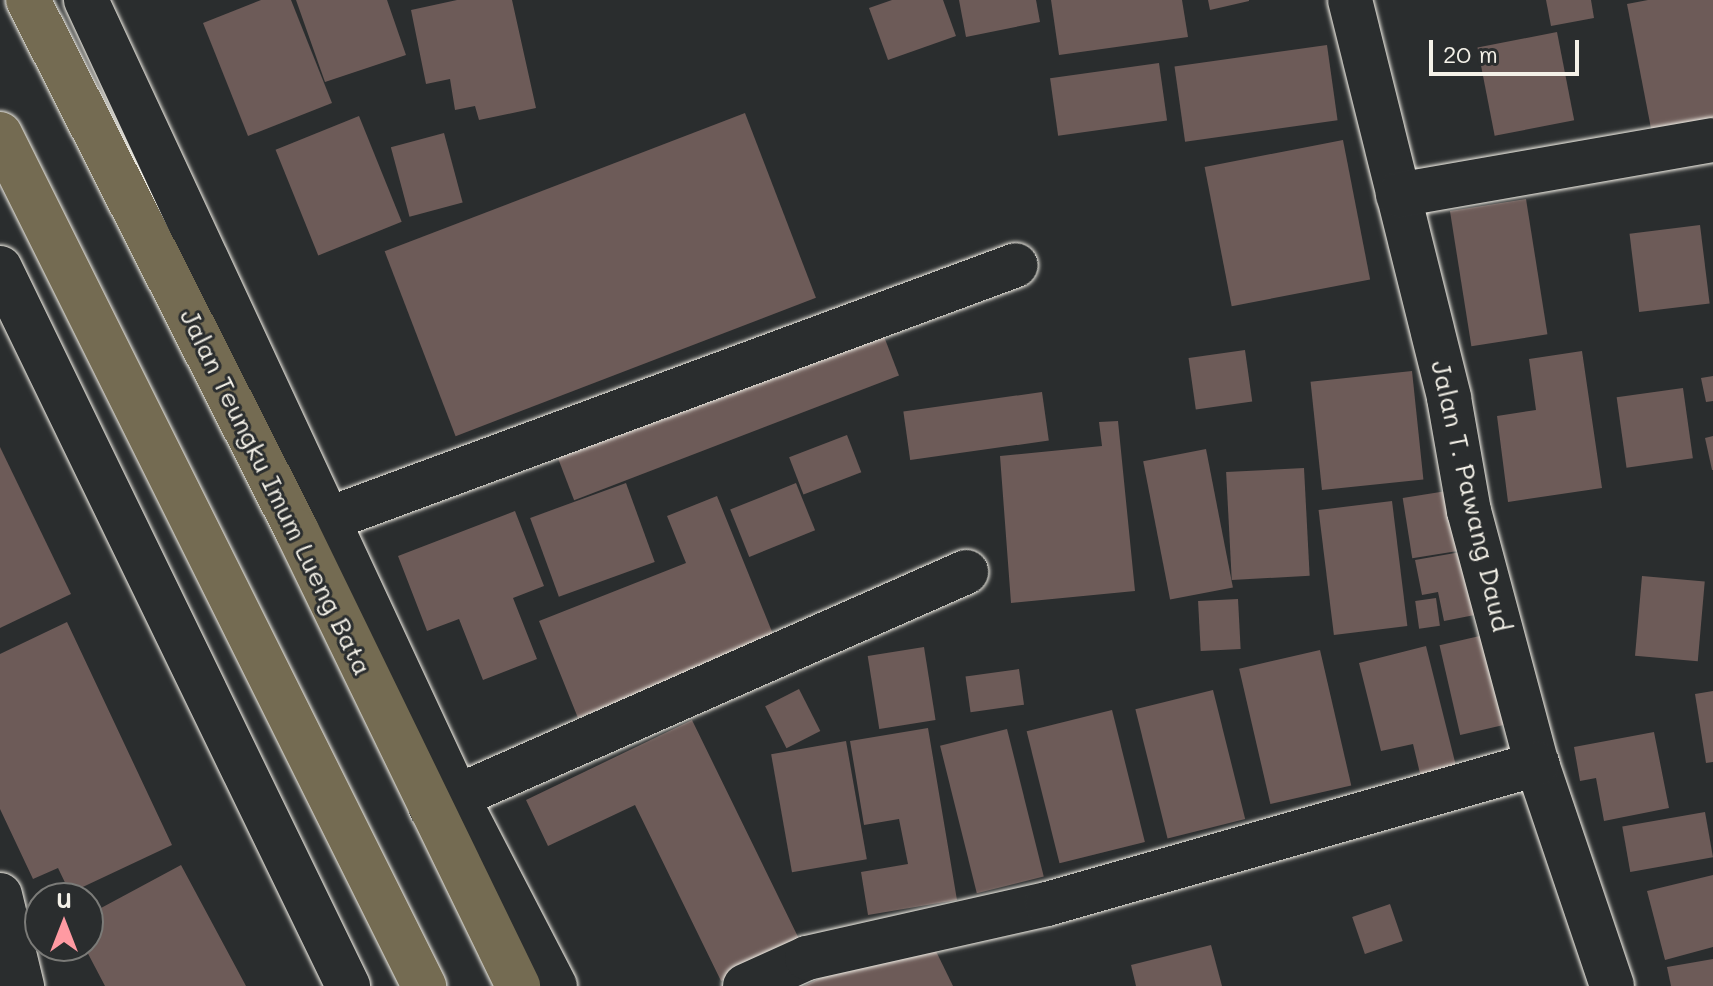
<!DOCTYPE html>
<style>
body{margin:0}
#map{position:relative;width:1713px;height:986px;overflow:hidden;background:#2a2d2e;font-family:Mali,sans-serif}
div>[style]{position:absolute}
[style*='--x']{left:calc(var(--x)*1px);top:calc(var(--y)*1px);width:calc(var(--w)*1px);rotate:calc(var(--a)*1deg)}
.building>*{inset:0;background:#6d5b58;transform-origin:0 0}
.roads{filter:drop-shadow(0 0 2px #f4f1e8) drop-shadow(0 0 2px #f4f1e8)}
.minor>*{height:44px;margin:-22px;padding:0 22px;transform-origin:22px;border-radius:22px;background:#2a2d2e}
.highway>*{height:44px;margin:-22px;padding:0 22px;transform-origin:22px;border-radius:22px;background:#746b52}
span{translate:-50% -50%;white-space:nowrap;text-align:center;line-height:1.15;-webkit-text-stroke:6px #2a2d2e;paint-order:stroke}
.street-label{font-size:26px;color:#f4f1e8}
.north{position:absolute;left:24px;top:882px;width:80px;height:80px;box-sizing:border-box;background:#2a2d2e;border:2px solid #7b7b78;border-radius:50%;rotate:0deg;font-size:22px;font-weight:700;line-height:32px;text-align:center;color:#f4f1e8}
.north::after{content:'';display:block;margin:auto;width:28px;height:36px;background:#ff9aa2;clip-path:polygon(50% 0,100% 100%,50% 72%,0 100%)}
.scale{position:absolute;left:1429px;top:40px;width:150px;height:36px;box-sizing:border-box;border:4px solid #f4f1e8;border-top:0;padding-left:10px;font-size:24px;line-height:28px;white-space:nowrap;color:#f4f1e8;-webkit-text-stroke:6px #2a2d2e;paint-order:stroke}
</style>
<div id="map">
<div class="building">
<div style="clip-path:polygon(261px 0,291px 0,332px 103px,248px 136px,203px 23px)"></div>
<div style="clip-path:polygon(296px 0,387px 0,406px 55px,325px 82px)"></div>
<div style="clip-path:polygon(457px 0,512px 0,536px 108px,479px 120px,475px 106px,455px 110px,450px 79px,426px 84px,411px 10px)"></div>
<div style="clip-path:polygon(892px 0,943px 0,956px 36px,888px 60px,869px 8px)"></div>
<div style="clip-path:polygon(959px 0,1036px 0,1040px 22px,966px 37px)"></div>
<div style="clip-path:polygon(1051px 0,1182px 0,1188px 37px,1059px 55px)"></div>
<div style="clip-path:polygon(1208px 0,1249px 0,1249px 1px,1210px 10px)"></div>
<div style="clip-path:polygon(1546px 0,1591px 0,1594px 18px,1551px 26px)"></div>
<div style="clip-path:polygon(1648px 0,1713px 0,1713px 133px,1654px 144px,1627px 4px)"></div>
<div style="left:1557px;top:32px;width:90px;height:81px;rotate:79deg"></div>
<div style="left:1327px;top:45px;width:76px;height:154px;rotate:82deg"></div>
<div style="left:1159px;top:63px;width:58px;height:110px;rotate:82deg"></div>
<div style="left:745px;top:113px;width:198px;height:386px;rotate:69deg"></div>
<div style="left:359px;top:116px;width:114px;height:90px;rotate:68deg"></div>
<div style="left:444px;top:133px;width:72px;height:55px;rotate:75deg"></div>
<div style="left:1343px;top:140px;width:142px;height:141px;rotate:79deg"></div>
<div style="left:1526px;top:199px;width:137px;height:77px;rotate:81deg"></div>
<div style="left:1700px;top:225px;width:79px;height:71px;rotate:83deg"></div>
<div style="left:880px;top:326px;width:53px;height:348px;rotate:69deg"></div>
<div style="left:1245px;top:350px;width:52px;height:57px;rotate:82deg"></div>
<div style="clip-path:polygon(1582px 351px,1602px 488px,1508px 502px,1497px 416px,1536px 410px,1529px 359px)"></div>
<div style="left:1412px;top:371px;width:109px;height:102px;rotate:84deg"></div>
<div style="clip-path:polygon(1713px 376px,1713px 401px,1706px 402px,1701px 378px)"></div>
<div style="left:1683px;top:388px;width:71px;height:67px;rotate:82deg"></div>
<div style="left:1042px;top:392px;width:49px;height:140px;rotate:82deg"></div>
<div style="clip-path:polygon(1118px 421px,1135px 591px,1011px 603px,1000px 456px,1102px 446px,1099px 422px)"></div>
<div style="left:847px;top:435px;width:40px;height:62px;rotate:69deg"></div>
<div style="clip-path:polygon(1713px 436px,1713px 470px,1712px 470px,1705px 438px)"></div>
<div style="clip-path:polygon(0 447px,71px 594px,0 628px)"></div>
<div style="left:1206px;top:449px;width:141px;height:64px;rotate:79deg"></div>
<div style="left:1304px;top:468px;width:108px;height:78px;rotate:87deg"></div>
<div style="left:626px;top:483px;width:84px;height:102px;rotate:70deg"></div>
<div style="left:796px;top:483px;width:51px;height:71px;rotate:68deg"></div>
<div style="left:1459px;top:489px;width:61px;height:57px;rotate:81deg"></div>
<div style="clip-path:polygon(717px 496px,775px 639px,578px 718px,539px 621px,686px 563px,667px 516px)"></div>
<div style="left:1392px;top:501px;width:126px;height:74px;rotate:83deg"></div>
<div style="clip-path:polygon(515px 511px,544px 586px,513px 598px,537px 659px,483px 680px,459px 619px,427px 631px,398px 556px)"></div>
<div style="clip-path:polygon(1478px 549px,1490px 612px,1444px 621px,1438px 592px,1422px 595px,1415px 560px)"></div>
<div style="left:1642px;top:576px;width:63px;height:80px;rotate:5deg"></div>
<div style="left:1436px;top:598px;width:28px;height:21px;rotate:82deg"></div>
<div style="left:1238px;top:599px;width:50px;height:40px;rotate:87deg"></div>
<div style="clip-path:polygon(67px 622px,172px 845px,70px 893px,58px 868px,33px 879px,0 809px,0 654px)"></div>
<div style="left:1497px;top:632px;width:92px;height:59px;rotate:77deg"></div>
<div style="clip-path:polygon(1426px 646px,1459px 778px,1423px 786px,1413px 744px,1381px 751px,1359px 663px)"></div>
<div style="left:924px;top:647px;width:74px;height:57px;rotate:81deg"></div>
<div style="left:1320px;top:650px;width:139px;height:83px;rotate:77deg"></div>
<div style="left:1019px;top:669px;width:36px;height:54px;rotate:82deg"></div>
<div style="left:799px;top:689px;width:47px;height:38px;rotate:63deg"></div>
<div style="left:1213px;top:690px;width:133px;height:80px;rotate:76deg"></div>
<div style="clip-path:polygon(1713px 691px,1713px 762px,1706px 763px,1695px 694px)"></div>
<div style="left:1112px;top:710px;width:136px;height:88px;rotate:76deg"></div>
<div style="clip-path:polygon(692px 720px,801px 943px,721px 981px,635px 805px,548px 846px,526px 800px)"></div>
<div style="clip-path:polygon(928px 728px,957px 900px,868px 915px,861px 872px,908px 864px,899px 819px,864px 825px,850px 741px)"></div>
<div style="left:1007px;top:729px;width:152px;height:69px;rotate:76deg"></div>
<div style="clip-path:polygon(1654px 732px,1669px 808px,1604px 821px,1596px 778px,1580px 781px,1574px 747px)"></div>
<div style="left:846px;top:741px;width:120px;height:76px;rotate:80deg"></div>
<div style="left:1705px;top:812px;width:46px;height:84px;rotate:80deg"></div>
<div style="clip-path:polygon(181px 865px,246px 986px,105px 986px,84px 946px,88px 946px,88px 915px)"></div>
<div style="clip-path:polygon(1713px 875px,1713px 947px,1665px 960px,1647px 891px)"></div>
<div style="left:1390px;top:904px;width:39px;height:40px;rotate:71deg"></div>
<div style="clip-path:polygon(932px 943px,953px 986px,804px 986px,880px 949px)"></div>
<div style="clip-path:polygon(1211px 945px,1222px 986px,1136px 986px,1131px 965px)"></div>
<div style="clip-path:polygon(1713px 959px,1713px 986px,1671px 986px,1667px 967px)"></div>
</div>
<div class="roads">
<div class="minor">
<div style="--x:86;--y:0;--w:879;--a:65.04"></div>
<div style="--x:457;--y:797;--w:213;--a:62.6"></div>
<div style="--x:1350;--y:0;--w:410;--a:76"></div>
<div style="--x:1449;--y:398;--w:115;--a:80"></div>
<div style="--x:1469;--y:511;--w:262;--a:75"></div>
<div style="--x:1537;--y:764;--w:234;--a:71.3"></div>
<div style="--x:1398;--y:195;--w:320;--a:-9.9"></div>
<div style="--x:0;--y:268;--w:798;--a:64.14"></div>
<div style="--x:299;--y:530;--w:764;--a:-20.28"></div>
<div style="--x:431;--y:808;--w:585;--a:-23.8"></div>
<div style="--x:0;--y:895;--w:94;--a:76.4"></div>
<div style="--x:745;--y:986;--w:68;--a:-24.3"></div>
<div style="--x:807;--y:958;--w:246;--a:-12.7"></div>
<div style="--x:1047;--y:904;--w:510;--a:-15.95"></div>
</div>
<div class="highway">
<div style="--x:28;--y:0;--w:595;--a:63.13"></div>
<div style="--x:297;--y:531;--w:506;--a:64.09"></div>
<div style="--x:0;--y:134;--w:952;--a:63.54"></div>
</div>
</div>
<div class="street-label">
<span style="left:276px;top:492px;rotate:64deg">Jalan Teungku Imum Lueng Bata</span>
<span style="left:1471px;top:496px;rotate:77deg">Jalan T. Pawang Daud</span>
</div>
<div class="north">U</div>
<div class="scale">20 m</div>
</div>
